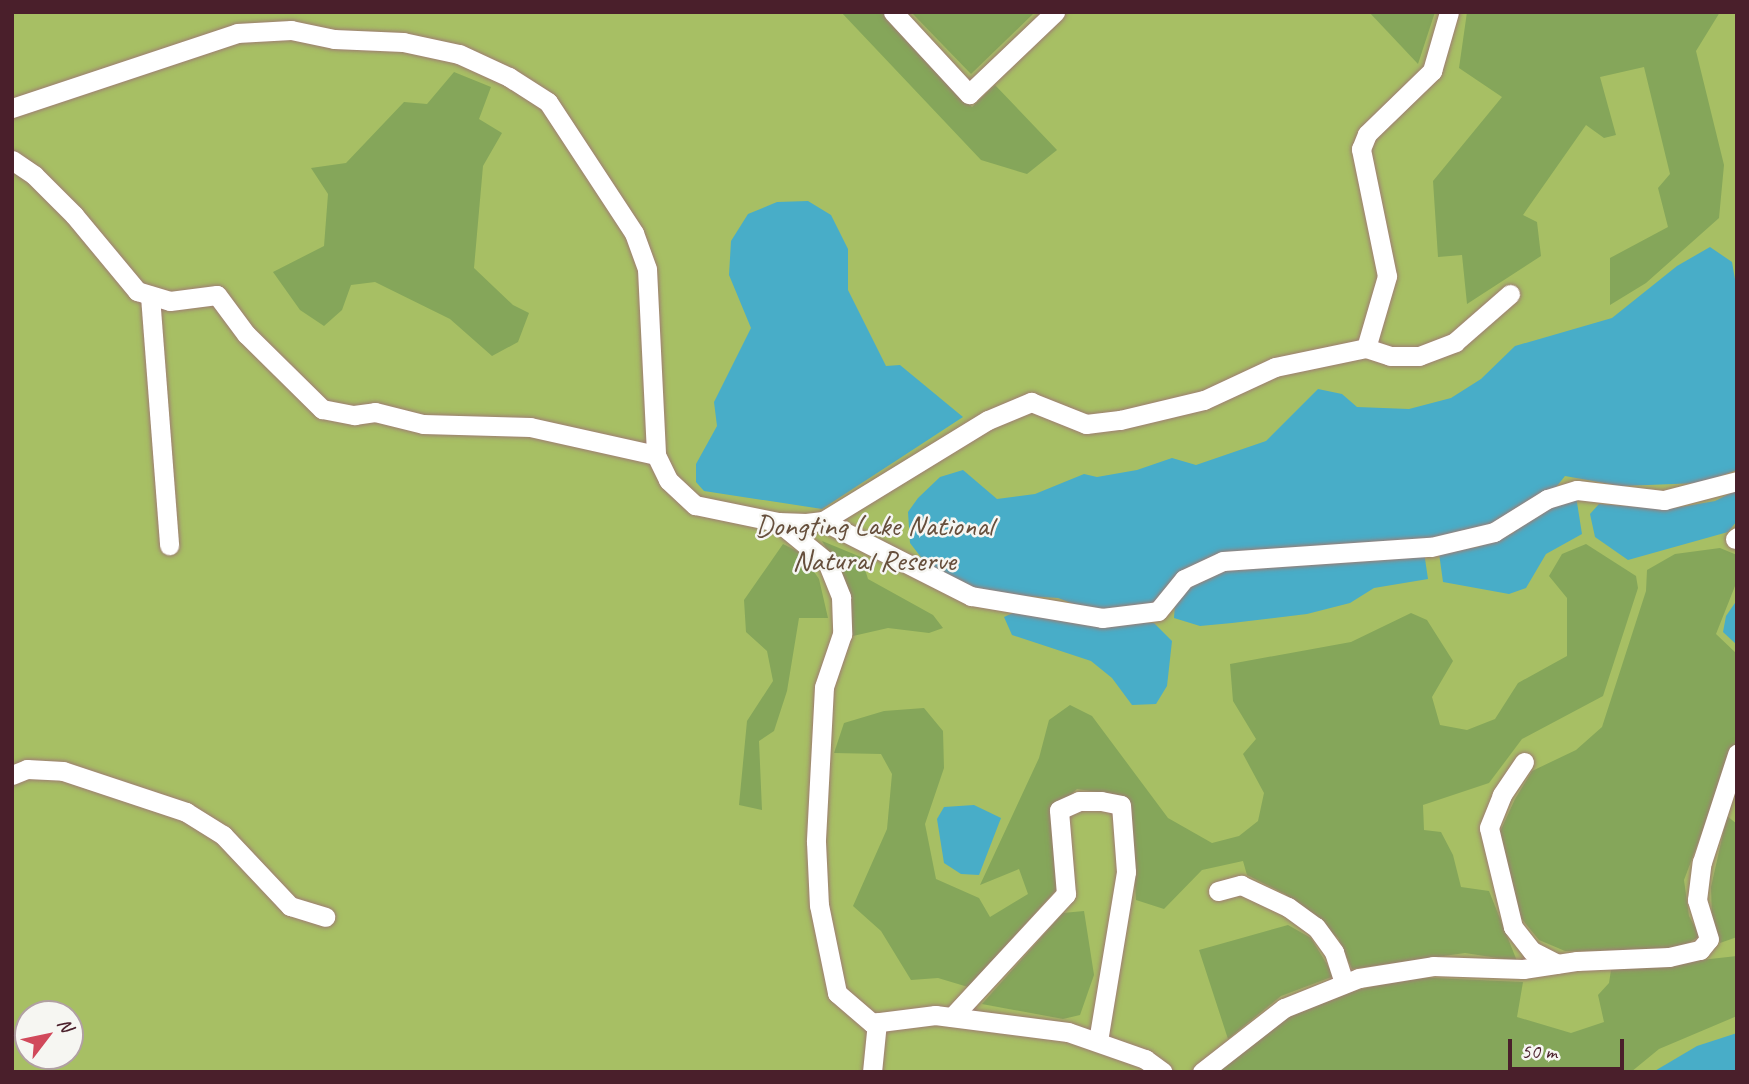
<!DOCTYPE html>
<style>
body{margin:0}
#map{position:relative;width:1749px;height:1084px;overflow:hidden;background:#f2dabb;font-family:Caveat,sans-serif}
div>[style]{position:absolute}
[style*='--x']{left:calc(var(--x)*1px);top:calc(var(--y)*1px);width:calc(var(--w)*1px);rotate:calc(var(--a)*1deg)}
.green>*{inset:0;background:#a7bf64}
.forest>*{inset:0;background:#85a65a}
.water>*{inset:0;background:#48adc8}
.roads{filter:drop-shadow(0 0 2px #9e7c73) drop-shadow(0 0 2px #9e7c73)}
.minor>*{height:19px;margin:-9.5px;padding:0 9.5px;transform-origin:9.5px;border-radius:9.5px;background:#fff}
span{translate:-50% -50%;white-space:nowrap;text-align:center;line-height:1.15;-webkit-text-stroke:5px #f6f6f2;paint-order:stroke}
.park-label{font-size:30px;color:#664f3c}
.frame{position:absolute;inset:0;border:14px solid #4a1f2b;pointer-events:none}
.north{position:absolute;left:14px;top:1000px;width:70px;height:70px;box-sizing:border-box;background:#f6f6f2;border:2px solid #b1a0a2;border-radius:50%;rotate:58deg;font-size:19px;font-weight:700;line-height:28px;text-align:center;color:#4a1f2b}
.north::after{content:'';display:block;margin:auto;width:24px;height:32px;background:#d1495b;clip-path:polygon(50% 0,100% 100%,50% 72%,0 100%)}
.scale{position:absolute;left:1508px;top:1039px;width:116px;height:32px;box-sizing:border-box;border:4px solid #4a1f2b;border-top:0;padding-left:9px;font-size:21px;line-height:24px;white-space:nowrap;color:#4a1f2b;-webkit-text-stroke:5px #f6f6f2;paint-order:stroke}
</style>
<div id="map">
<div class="green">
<div style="clip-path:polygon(evenodd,12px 12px,1737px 12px,1737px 1072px,12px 1072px,12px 12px,28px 1014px,70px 1014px,70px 1056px,28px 1056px,28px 1014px)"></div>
</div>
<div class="forest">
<div style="clip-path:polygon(841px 12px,882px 12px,972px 107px,995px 85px,1057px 150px,1027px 174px,981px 160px)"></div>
<div style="clip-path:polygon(911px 12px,1035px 12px,971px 74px)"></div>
<div style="clip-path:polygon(1369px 12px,1435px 12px,1418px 64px)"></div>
<div style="clip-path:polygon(1467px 12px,1720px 12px,1696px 51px,1724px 165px,1719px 218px,1646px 283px,1610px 305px,1610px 258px,1668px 227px,1658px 188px,1670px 174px,1644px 67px,1600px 77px,1616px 135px,1604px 138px,1586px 125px,1523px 215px,1537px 222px,1541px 256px,1467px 304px,1462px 255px,1438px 257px,1433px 181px,1502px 97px,1459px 68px)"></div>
<div style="clip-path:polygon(454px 72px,491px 87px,479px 119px,502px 133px,483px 166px,474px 268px,513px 305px,529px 313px,518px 342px,492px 356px,450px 319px,375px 282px,351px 285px,342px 310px,324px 326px,300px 310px,273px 272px,324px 246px,328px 194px,311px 168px,346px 163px,404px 102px,427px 104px)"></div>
<div style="clip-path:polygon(822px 541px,861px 557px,868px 579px,933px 615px,943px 628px,929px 633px,888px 628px,853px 636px,838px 569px)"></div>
<div style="clip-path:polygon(783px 544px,801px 553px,819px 579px,828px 618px,799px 618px,787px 691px,774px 731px,759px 741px,762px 810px,739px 805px,747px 721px,773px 681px,767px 651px,746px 632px,744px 600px)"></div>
<div style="clip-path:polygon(1586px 544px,1636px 576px,1638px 588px,1603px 696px,1522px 739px,1489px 783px,1423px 805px,1424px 830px,1441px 832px,1453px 855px,1461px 887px,1489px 891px,1517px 961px,1465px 953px,1352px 969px,1338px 938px,1285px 894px,1247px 875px,1243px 861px,1202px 870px,1164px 909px,1136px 900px,1130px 806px,1118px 795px,1077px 789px,1052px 813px,1058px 888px,968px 987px,938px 978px,911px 980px,881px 931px,853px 906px,887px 829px,892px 774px,881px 754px,834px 753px,844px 723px,884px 711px,924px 708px,943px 731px,944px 768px,925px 824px,936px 879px,979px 898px,990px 917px,1028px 894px,1019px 869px,980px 885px,1039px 758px,1049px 720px,1070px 705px,1092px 716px,1168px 818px,1212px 843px,1239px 836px,1258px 821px,1264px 793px,1243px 754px,1256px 739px,1233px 701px,1230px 664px,1351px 642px,1411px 613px,1427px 620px,1453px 661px,1432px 697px,1440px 725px,1467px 730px,1495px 719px,1518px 683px,1567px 656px,1567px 598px,1549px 576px,1562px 554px)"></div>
<div style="clip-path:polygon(1720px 548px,1737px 555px,1737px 581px,1716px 634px,1737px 654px,1737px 740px,1684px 880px,1689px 916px,1700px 936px,1677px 950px,1565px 951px,1539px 940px,1521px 918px,1504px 877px,1499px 834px,1515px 799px,1532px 771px,1576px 750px,1602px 727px,1646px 591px,1647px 570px,1675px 554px)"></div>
<div style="clip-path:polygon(1727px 816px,1737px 824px,1737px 937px,1720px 943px,1712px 922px,1711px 887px)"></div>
<div style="clip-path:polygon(1084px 911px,1094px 975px,1080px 1015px,1063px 1019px,982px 1004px,1063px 913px)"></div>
<div style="clip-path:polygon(1288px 925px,1311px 938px,1334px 976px,1281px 996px,1228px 1039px,1199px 950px)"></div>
<div style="clip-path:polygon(1737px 956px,1737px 1016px,1659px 1049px,1631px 1072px,1216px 1072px,1293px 1014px,1354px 991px,1412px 977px,1523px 982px,1517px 1017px,1571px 1033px,1604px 1022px,1598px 995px,1609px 983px,1611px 970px)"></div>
</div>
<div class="water">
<div style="clip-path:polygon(808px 201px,831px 215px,848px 249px,848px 290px,886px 366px,900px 365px,963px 417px,822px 509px,704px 491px,696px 482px,696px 464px,717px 426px,714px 402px,751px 328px,729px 275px,731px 241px,748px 214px,777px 202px)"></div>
<div style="clip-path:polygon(1710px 247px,1732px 262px,1737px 291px,1737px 470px,1701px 483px,1621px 486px,1565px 476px,1553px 491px,1495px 525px,1427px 543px,1252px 550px,1143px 610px,1100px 614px,1058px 598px,993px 594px,966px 586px,927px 565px,910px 543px,908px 512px,918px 498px,940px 477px,963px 470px,997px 499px,1035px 494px,1084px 474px,1097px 477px,1137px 470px,1172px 458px,1196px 465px,1266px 441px,1318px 389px,1342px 394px,1357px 407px,1409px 409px,1451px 398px,1481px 379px,1515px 346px,1612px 318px,1677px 266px)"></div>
<div style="clip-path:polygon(1737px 490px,1737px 521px,1728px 532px,1628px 560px,1595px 537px,1590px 514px,1599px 504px,1669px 509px,1715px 501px)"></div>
<div style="clip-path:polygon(1576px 496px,1582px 534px,1546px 554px,1526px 588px,1509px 594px,1443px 582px,1439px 553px,1477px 547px,1513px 533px,1532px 512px)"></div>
<div style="clip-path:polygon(1424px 552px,1428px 579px,1374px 588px,1350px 603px,1307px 614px,1232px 623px,1200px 626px,1174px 618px,1175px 603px,1188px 583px,1226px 565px)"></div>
<div style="clip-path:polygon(1737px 600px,1737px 645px,1723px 632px,1726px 616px)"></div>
<div style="clip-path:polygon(1015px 612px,1154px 623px,1172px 641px,1167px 686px,1156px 704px,1132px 705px,1112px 678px,1091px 661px,1012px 635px,1004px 617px)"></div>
<div style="clip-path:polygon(974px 805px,1001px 818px,979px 875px,961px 874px,944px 863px,937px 819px,944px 807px)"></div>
<div style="clip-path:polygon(1737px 1033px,1737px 1072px,1653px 1072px,1697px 1046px)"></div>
</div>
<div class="roads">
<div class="minor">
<div style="--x:893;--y:12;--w:112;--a:47.2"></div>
<div style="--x:969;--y:94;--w:119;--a:-43.6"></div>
<div style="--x:12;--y:108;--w:237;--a:-18.4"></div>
<div style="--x:237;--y:33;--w:54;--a:-3.2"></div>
<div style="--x:291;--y:30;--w:44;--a:11.8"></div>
<div style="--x:334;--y:39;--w:69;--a:2.5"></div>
<div style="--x:403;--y:42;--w:57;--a:12.1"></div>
<div style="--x:459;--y:54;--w:55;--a:24.7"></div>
<div style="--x:509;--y:77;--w:46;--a:32.7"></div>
<div style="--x:548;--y:102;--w:157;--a:56.7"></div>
<div style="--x:634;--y:233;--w:38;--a:70"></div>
<div style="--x:647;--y:269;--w:186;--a:87.2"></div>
<div style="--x:656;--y:455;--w:28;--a:64"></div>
<div style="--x:668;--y:480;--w:37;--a:43"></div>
<div style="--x:695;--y:505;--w:85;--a:11.6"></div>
<div style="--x:778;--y:522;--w:28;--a:2"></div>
<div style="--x:806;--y:523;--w:17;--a:-7"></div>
<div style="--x:823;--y:521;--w:193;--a:-31.5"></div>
<div style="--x:988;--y:420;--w:47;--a:-22.7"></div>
<div style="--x:1031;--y:402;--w:59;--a:21.8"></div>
<div style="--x:1086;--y:424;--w:34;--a:-7"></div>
<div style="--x:1120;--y:420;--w:86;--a:-13.4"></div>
<div style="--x:1204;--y:400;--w:78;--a:-24.9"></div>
<div style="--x:1275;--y:367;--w:93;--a:-11.8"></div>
<div style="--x:1366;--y:348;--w:75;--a:-73.7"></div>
<div style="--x:1387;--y:276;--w:130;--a:-101.6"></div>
<div style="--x:1361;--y:149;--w:16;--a:-68"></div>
<div style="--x:1367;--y:134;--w:91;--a:-44.1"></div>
<div style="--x:1432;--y:71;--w:61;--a:-73.9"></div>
<div style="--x:12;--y:160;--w:27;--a:34"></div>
<div style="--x:34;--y:175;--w:57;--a:45"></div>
<div style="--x:74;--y:215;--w:99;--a:50.3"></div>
<div style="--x:137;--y:291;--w:34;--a:17"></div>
<div style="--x:170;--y:301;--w:47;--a:-7.3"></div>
<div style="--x:217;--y:295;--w:49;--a:53.4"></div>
<div style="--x:246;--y:334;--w:107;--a:44.6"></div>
<div style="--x:322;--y:409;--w:33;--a:11"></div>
<div style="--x:354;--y:415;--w:21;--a:-8"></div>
<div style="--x:375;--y:412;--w:49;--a:14"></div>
<div style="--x:423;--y:424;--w:107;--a:1.6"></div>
<div style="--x:530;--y:427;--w:129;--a:12.5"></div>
<div style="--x:150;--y:296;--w:250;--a:85.6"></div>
<div style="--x:1366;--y:348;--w:25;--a:18"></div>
<div style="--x:1390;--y:356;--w:29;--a:0"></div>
<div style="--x:1419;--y:356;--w:39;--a:-21"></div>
<div style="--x:1455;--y:342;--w:73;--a:-41.1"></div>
<div style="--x:823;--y:521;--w:166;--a:26.9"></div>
<div style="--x:971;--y:596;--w:133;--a:9.5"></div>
<div style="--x:1102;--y:618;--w:56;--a:-7.1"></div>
<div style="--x:1158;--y:611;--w:41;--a:-50.9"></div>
<div style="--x:1184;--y:579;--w:43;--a:-24.8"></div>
<div style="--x:1223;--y:561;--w:208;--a:-3.9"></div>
<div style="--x:1431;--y:547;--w:65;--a:-13.4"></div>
<div style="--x:1494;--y:532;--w:62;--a:-31.9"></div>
<div style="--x:1547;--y:499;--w:31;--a:-17"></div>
<div style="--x:1577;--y:490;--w:88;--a:6.6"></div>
<div style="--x:1664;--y:500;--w:75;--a:-14.6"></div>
<div style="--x:778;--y:522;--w:63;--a:39.2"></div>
<div style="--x:827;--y:562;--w:38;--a:68"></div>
<div style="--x:841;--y:597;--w:37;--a:88"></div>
<div style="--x:842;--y:634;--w:56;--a:108.8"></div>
<div style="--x:824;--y:687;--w:155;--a:93"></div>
<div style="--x:816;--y:842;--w:63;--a:87.3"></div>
<div style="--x:819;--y:905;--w:90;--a:78.4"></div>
<div style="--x:837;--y:993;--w:46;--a:40.6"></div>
<div style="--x:872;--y:1023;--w:64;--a:-7.2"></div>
<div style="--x:935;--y:1015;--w:134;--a:7.3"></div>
<div style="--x:1068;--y:1032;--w:82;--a:19.3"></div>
<div style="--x:1145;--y:1059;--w:22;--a:36"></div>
<div style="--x:1735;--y:539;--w:3;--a:-45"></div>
<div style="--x:1524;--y:762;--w:40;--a:124"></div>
<div style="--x:1502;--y:795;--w:35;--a:112"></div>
<div style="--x:1489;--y:828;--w:102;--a:76.4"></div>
<div style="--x:1513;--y:927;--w:31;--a:52"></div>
<div style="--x:1532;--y:951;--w:28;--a:27"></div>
<div style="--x:12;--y:775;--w:16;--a:-22"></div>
<div style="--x:27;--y:769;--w:36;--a:3"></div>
<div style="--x:63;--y:771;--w:130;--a:18.4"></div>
<div style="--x:186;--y:812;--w:44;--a:31.9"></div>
<div style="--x:223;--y:835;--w:98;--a:46.7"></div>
<div style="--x:290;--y:906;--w:37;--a:17"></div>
<div style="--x:1218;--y:891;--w:24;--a:-15"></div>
<div style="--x:1241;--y:885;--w:52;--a:25.1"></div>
<div style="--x:1288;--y:907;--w:34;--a:36"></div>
<div style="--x:1316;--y:927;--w:31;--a:54"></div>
<div style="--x:1334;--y:952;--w:33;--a:72"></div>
<div style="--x:952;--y:1017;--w:168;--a:-47.2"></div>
<div style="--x:1066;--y:894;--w:84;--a:-94.8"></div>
<div style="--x:1059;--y:810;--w:22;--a:-24"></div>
<div style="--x:1079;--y:801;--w:22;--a:0"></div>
<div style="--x:1101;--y:801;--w:20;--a:11"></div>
<div style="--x:1121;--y:805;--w:67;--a:85.7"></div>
<div style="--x:1126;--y:872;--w:172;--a:99.4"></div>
<div style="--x:872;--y:1072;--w:50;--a:-84.3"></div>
<div style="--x:1202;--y:1072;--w:104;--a:-38"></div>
<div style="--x:1284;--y:1008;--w:81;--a:-21.8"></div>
<div style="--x:1359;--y:978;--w:75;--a:-9.2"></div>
<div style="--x:1433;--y:966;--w:90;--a:1.9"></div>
<div style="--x:1523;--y:969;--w:55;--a:-8.4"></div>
<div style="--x:1577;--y:961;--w:92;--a:-2.5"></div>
<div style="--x:1669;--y:957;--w:32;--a:-13"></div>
<div style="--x:1700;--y:950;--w:14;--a:-51"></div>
<div style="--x:1709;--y:939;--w:41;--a:-107.1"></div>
<div style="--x:1697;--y:900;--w:38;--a:-83"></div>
<div style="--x:1702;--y:862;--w:114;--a:-72"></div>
</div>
</div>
<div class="park-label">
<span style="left:874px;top:542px">Dongting Lake National<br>Natural Reserve</span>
</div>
<div class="frame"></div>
<div class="north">N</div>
<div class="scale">50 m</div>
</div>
